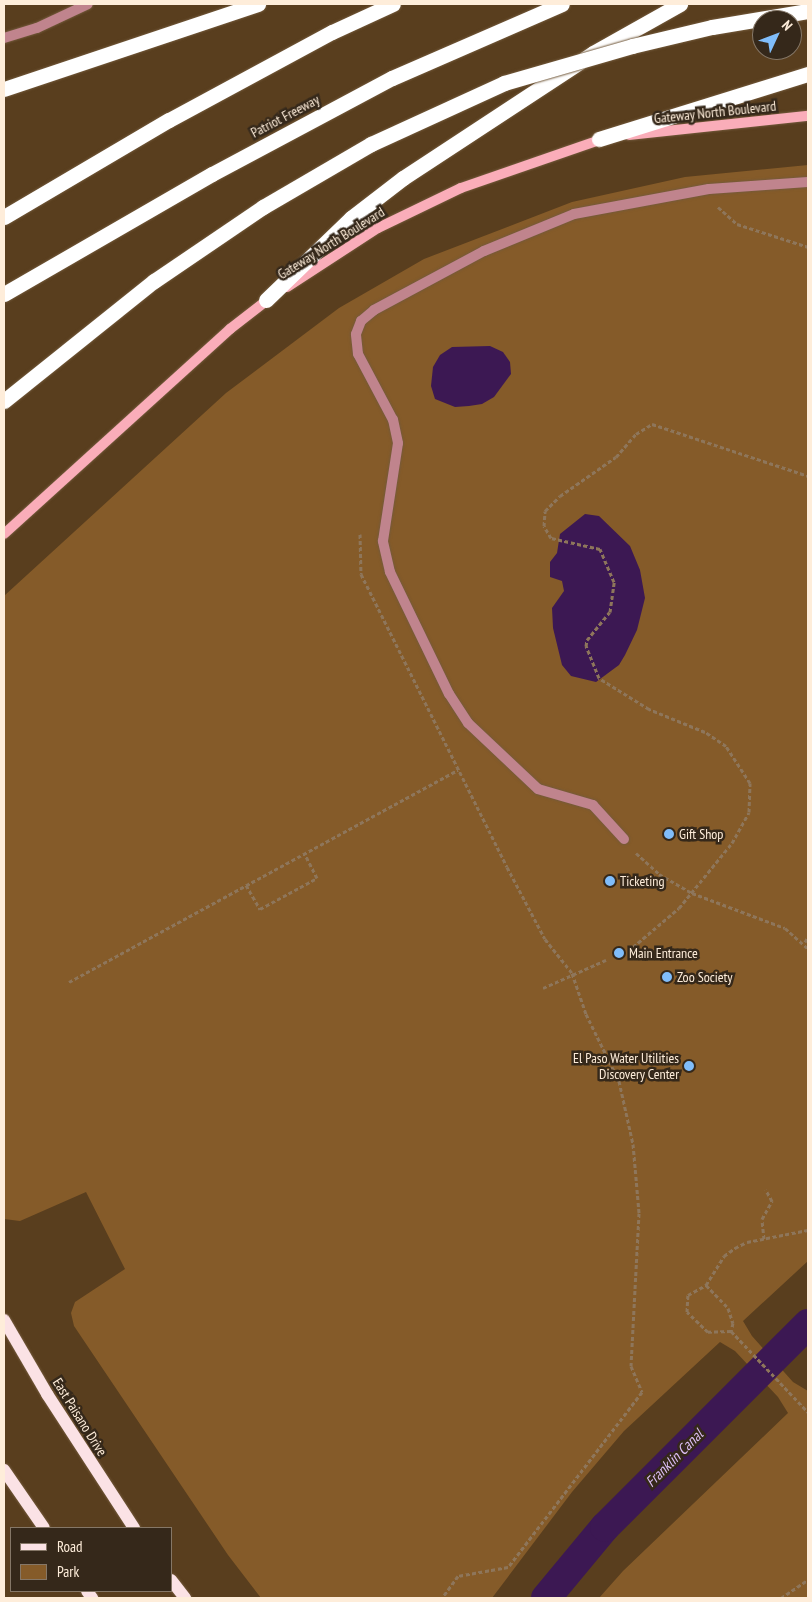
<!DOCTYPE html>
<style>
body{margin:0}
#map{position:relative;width:812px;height:1602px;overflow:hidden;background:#593e1e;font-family:"PT Sans Narrow",sans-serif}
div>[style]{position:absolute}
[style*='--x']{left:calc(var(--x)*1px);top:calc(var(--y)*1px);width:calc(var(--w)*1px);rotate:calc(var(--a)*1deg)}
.green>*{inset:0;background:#855b29}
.water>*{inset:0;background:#3c1853}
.canal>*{height:30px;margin:-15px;padding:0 15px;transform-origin:15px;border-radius:15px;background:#3c1853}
.path>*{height:3px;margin-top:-1.5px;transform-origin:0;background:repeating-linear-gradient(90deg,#8e765b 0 4px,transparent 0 6.5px)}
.roads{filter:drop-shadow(0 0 1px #735a3c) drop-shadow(0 0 1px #735a3c)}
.lane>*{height:10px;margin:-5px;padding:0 5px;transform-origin:5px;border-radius:5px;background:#c0848d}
.street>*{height:10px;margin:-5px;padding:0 5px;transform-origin:5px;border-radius:5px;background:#c0848d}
.secondary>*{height:10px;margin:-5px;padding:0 5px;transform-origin:5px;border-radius:5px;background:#faadb9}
.primary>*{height:12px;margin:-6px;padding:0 6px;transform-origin:6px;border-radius:6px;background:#fbe2e5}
.highway>*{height:15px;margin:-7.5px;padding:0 7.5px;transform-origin:7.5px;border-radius:7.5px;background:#fff}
.bridges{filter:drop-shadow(0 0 1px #735a3c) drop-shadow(0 0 1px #735a3c)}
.highway-bridge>*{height:15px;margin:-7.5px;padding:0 7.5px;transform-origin:7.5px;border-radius:7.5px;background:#fff}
.dots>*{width:14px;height:14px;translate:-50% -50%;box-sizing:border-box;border:2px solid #35281a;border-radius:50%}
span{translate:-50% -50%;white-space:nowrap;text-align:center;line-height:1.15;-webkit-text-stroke:5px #35281a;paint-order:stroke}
.street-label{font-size:14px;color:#feedda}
.poi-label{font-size:14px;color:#feedda}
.left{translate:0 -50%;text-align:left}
.right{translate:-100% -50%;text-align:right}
.water-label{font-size:15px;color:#dcbef5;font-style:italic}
.frame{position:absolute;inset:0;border:5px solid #feedda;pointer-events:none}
.legend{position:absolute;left:10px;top:1527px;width:162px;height:65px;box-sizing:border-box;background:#35281a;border:1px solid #857767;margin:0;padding:6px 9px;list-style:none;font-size:15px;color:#feedda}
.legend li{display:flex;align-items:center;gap:10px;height:25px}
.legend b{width:25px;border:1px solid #857767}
.north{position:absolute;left:752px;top:10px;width:50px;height:50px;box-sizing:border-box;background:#35281a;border:1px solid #857767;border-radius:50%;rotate:47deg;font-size:14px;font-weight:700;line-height:20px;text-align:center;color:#feedda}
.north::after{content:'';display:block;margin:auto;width:18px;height:22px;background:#80bdfa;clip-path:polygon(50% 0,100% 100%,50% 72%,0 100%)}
</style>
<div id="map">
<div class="green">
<div style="clip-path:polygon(808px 165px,808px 1261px,743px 1321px,752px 1336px,793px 1382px,808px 1391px,808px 1598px,599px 1598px,623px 1571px,788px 1413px,778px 1397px,735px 1351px,720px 1342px,624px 1431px,572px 1492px,492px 1598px,261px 1598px,228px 1555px,74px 1326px,71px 1313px,75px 1302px,125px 1269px,86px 1192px,20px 1221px,4px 1219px,4px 596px,226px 393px,339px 308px,424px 259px,572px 202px,685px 177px)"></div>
</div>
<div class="water">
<div style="clip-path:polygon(490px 346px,503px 352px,510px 362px,511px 374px,494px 397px,482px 404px,469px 406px,455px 407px,435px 399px,431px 386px,433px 367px,440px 355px,452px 347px)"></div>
<div style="clip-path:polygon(585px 514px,599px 516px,630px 546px,640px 570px,645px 598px,637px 630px,625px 655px,619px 665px,596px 682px,571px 676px,562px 665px,553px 628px,552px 608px,564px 591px,562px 581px,550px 577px,550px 562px,557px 553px,560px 534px)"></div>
</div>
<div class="canal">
<div style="--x:546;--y:1598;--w:92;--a:-50.3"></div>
<div style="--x:605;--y:1527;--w:287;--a:-45"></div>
</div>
<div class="path">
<div style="--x:718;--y:207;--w:25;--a:42"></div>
<div style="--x:737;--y:224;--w:75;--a:17.9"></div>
<div style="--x:360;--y:534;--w:40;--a:88.6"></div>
<div style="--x:361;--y:574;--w:327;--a:63.5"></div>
<div style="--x:507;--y:867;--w:81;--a:62.2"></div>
<div style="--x:545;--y:939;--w:43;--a:51.5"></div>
<div style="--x:572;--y:973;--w:43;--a:71.1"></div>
<div style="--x:586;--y:1014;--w:75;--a:63.8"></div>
<div style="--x:619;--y:1081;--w:65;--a:77.5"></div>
<div style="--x:633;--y:1144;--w:69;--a:85"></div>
<div style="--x:639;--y:1213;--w:153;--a:93"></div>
<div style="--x:631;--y:1366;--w:28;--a:67"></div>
<div style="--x:642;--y:1392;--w:220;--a:127.4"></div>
<div style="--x:508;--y:1567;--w:51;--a:169.8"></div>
<div style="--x:458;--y:1576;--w:27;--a:126"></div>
<div style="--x:636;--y:853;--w:31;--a:42"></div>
<div style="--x:659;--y:874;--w:38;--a:30"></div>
<div style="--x:692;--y:893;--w:99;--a:20.6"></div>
<div style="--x:785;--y:928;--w:31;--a:42"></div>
<div style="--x:246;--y:885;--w:28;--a:60"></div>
<div style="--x:260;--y:909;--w:65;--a:-28.5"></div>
<div style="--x:317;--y:878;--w:28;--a:-117"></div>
<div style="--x:805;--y:942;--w:6;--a:-59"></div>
<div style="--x:633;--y:947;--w:60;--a:-40.3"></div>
<div style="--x:679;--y:908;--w:84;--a:-50.8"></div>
<div style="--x:732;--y:843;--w:35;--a:-61"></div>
<div style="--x:749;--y:812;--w:29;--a:-88"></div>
<div style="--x:750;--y:783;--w:44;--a:-123"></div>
<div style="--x:726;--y:746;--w:25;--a:-146"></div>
<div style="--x:705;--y:732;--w:61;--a:-157.7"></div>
<div style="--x:649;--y:709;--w:59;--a:-148.2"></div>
<div style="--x:599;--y:678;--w:35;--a:-112"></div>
<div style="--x:586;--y:646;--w:6;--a:-81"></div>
<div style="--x:587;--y:640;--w:36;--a:-51"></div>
<div style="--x:610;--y:612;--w:30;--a:-82"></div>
<div style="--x:614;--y:582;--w:36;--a:-113"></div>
<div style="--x:600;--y:549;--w:50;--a:-167.3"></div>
<div style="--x:551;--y:538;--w:14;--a:-120"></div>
<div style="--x:544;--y:526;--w:15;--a:-86"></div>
<div style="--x:545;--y:511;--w:21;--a:-45"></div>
<div style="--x:560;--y:496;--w:68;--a:-34.9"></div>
<div style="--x:616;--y:457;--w:30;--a:-49"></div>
<div style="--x:636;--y:434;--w:19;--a:-32"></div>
<div style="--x:652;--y:424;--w:164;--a:18.4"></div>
<div style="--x:69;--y:982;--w:443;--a:-28.6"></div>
<div style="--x:543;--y:988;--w:69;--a:-24"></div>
<div style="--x:764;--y:1239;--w:20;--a:-96"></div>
<div style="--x:762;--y:1219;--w:21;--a:-61"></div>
<div style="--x:772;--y:1201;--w:13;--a:-119"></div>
<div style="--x:706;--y:1285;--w:32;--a:46"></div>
<div style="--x:728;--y:1308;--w:16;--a:72"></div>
<div style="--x:733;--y:1323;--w:8;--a:104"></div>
<div style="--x:731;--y:1331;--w:23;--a:178"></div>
<div style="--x:708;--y:1332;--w:29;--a:-136"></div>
<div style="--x:687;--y:1312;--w:17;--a:-87"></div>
<div style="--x:688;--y:1295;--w:21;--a:-29"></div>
<div style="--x:706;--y:1285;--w:34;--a:-58"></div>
<div style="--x:724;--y:1256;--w:14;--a:-36"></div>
<div style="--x:735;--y:1248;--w:13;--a:-27"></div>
<div style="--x:747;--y:1242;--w:62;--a:-11.1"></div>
<div style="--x:731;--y:1331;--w:112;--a:46.5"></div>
<div style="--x:781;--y:1598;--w:32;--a:-34"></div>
</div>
<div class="roads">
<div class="lane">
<div style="--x:624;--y:839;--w:46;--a:-132.4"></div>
<div style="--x:593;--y:805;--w:57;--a:-163.8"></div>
<div style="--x:538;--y:789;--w:96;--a:-136.7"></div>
<div style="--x:468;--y:723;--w:35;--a:-123"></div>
<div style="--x:449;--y:694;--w:136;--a:-115.8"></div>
<div style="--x:390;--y:572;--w:32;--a:-103"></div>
<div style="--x:383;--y:541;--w:99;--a:-81.3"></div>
<div style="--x:398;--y:443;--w:24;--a:-102"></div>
<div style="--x:393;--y:420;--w:75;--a:-117.9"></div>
<div style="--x:358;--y:354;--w:20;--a:-96"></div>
<div style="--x:356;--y:334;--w:14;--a:-69"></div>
<div style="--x:361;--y:321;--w:17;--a:-40"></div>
<div style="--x:374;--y:310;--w:125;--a:-28.2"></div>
<div style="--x:484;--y:251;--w:97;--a:-22.3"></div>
<div style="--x:574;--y:214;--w:137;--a:-10.5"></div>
<div style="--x:709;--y:189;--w:99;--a:-4"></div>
</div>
<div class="street">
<div style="--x:4;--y:38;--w:34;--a:-17"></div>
<div style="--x:37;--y:28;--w:56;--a:-25.2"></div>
</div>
<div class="secondary">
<div style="--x:629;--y:135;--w:180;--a:-6.1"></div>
<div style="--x:287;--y:287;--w:108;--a:-33"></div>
<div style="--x:378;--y:228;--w:92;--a:-25.7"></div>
<div style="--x:461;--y:188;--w:152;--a:-19.1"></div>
<div style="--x:4;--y:534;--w:305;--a:-42.2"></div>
<div style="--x:230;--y:329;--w:51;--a:-37.8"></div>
</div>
<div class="primary">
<div style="--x:4;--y:1320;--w:86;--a:59.8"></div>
<div style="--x:47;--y:1394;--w:160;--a:57"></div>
<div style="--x:4;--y:1470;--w:70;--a:55.4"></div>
<div style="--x:171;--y:1580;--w:23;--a:52"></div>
<div style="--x:87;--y:1591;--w:9;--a:54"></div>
</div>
<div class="highway">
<div style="--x:4;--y:89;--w:268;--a:-18.5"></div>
<div style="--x:599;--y:139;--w:219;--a:-17.3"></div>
<div style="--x:4;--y:217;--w:191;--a:-30.5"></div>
<div style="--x:169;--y:120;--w:185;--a:-28.4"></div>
<div style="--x:332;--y:32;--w:67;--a:-24.7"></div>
<div style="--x:4;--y:294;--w:240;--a:-30"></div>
<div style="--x:212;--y:174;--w:204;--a:-28.1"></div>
<div style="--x:392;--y:78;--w:185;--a:-23.5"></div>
<div style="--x:266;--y:300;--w:118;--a:-44"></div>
<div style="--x:351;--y:218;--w:66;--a:-37.6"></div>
<div style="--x:403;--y:178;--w:227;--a:-33.3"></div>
<div style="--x:593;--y:53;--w:100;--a:-29.4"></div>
</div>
</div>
<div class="bridges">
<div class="highway-bridge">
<div style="--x:4;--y:401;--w:192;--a:-38.7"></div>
<div style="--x:154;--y:281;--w:132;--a:-34.2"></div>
<div style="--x:263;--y:207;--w:125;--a:-30.3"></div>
<div style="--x:371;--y:144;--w:146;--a:-24.6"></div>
<div style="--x:504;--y:83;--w:133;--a:-16.1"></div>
<div style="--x:632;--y:46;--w:82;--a:-13.4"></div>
<div style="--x:712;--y:27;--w:97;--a:-9.5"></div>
</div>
</div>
<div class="dots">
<div style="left:669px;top:834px;background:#80bdfa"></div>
<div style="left:610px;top:881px;background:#80bdfa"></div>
<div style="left:619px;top:953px;background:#80bdfa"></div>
<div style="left:667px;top:977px;background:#80bdfa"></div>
<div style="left:689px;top:1066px;background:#80bdfa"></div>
</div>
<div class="street-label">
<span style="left:715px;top:112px;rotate:-6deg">Gateway North Boulevard</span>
<span style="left:285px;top:116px;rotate:-28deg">Patriot Freeway</span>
<span style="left:331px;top:243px;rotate:-32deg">Gateway North Boulevard</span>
<span style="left:80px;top:1417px;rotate:58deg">East Paisano Drive</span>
</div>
<div class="poi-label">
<span class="left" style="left:679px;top:834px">Gift Shop</span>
<span class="left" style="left:620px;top:881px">Ticketing</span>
<span class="left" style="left:629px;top:953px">Main Entrance</span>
<span class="left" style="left:677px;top:977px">Zoo Society</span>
<span class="right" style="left:679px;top:1066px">El Paso Water Utilities<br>Discovery Center</span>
</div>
<div class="water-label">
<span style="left:674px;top:1458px;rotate:-45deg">Franklin Canal</span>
</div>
<div class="frame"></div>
<ul class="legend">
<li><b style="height:6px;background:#fbe2e5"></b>Road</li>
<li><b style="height:14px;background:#855b29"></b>Park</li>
</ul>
<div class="north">N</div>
</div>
